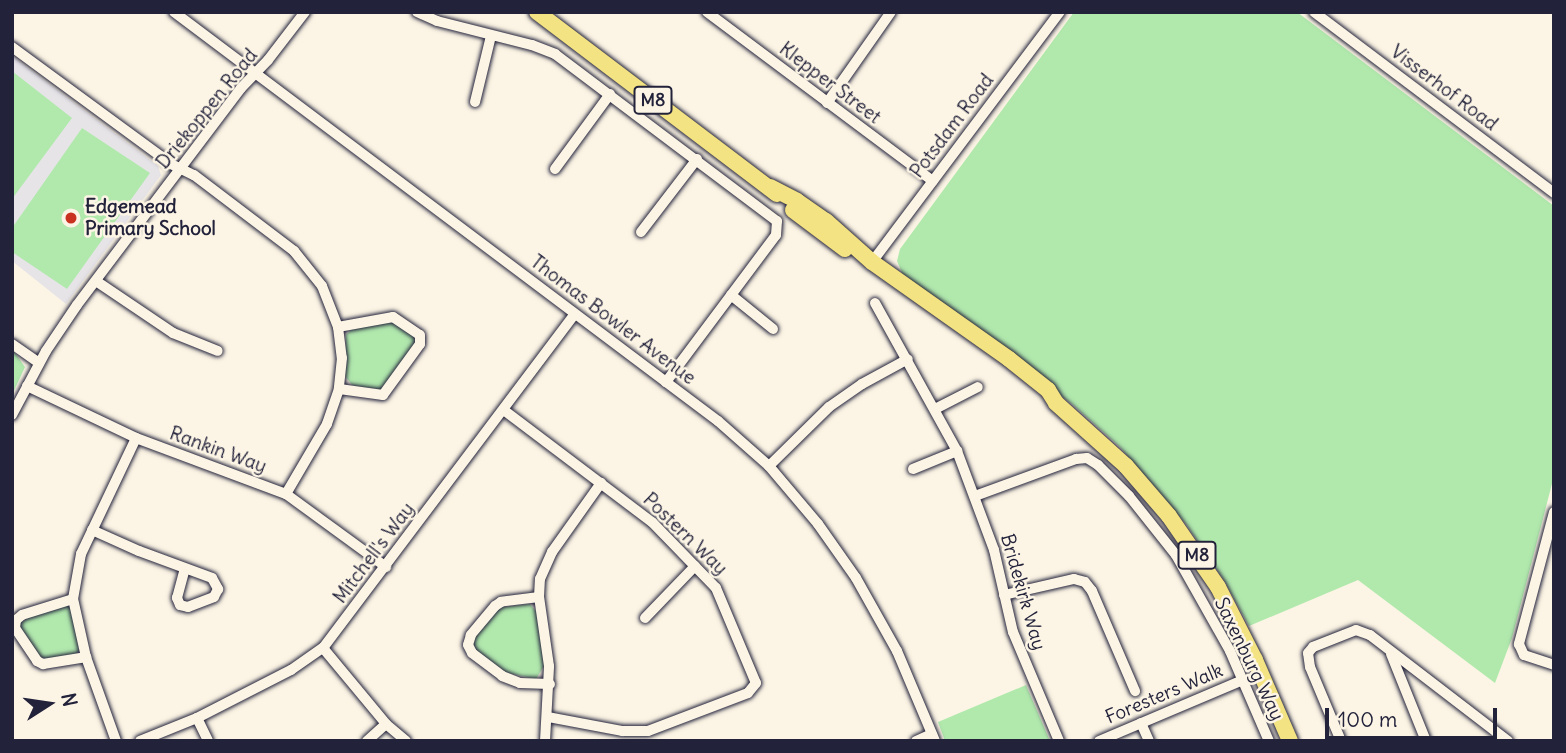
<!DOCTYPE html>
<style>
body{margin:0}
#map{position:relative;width:1566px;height:753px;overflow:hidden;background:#fcf5e5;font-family:Delius,sans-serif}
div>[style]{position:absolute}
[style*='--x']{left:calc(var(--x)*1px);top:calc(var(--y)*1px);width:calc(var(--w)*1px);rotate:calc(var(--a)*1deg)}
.built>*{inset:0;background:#e7e4e8}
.green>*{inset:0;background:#b1e9ad}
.roads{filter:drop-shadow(0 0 2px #22223b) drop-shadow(0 0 2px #22223b)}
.minor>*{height:10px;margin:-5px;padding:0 5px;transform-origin:5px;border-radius:5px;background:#fcf5e5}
.primary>*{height:16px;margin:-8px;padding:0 8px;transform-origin:8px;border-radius:8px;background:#f4e382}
.dots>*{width:19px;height:19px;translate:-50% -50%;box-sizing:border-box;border:4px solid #fcf5e5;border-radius:50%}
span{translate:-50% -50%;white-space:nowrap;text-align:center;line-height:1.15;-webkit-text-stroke:5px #fcf5e5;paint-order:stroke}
.shield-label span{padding:2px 5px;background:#fcf5e5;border:2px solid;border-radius:5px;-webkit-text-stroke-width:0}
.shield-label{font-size:18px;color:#22223b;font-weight:700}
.street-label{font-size:19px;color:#22223b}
.poi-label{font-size:19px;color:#22223b;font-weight:700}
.left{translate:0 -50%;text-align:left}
.frame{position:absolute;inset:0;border:14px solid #22223b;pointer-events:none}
.north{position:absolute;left:14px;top:669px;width:70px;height:70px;-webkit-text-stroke:5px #fcf5e5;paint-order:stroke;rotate:78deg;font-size:19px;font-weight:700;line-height:28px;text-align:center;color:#22223b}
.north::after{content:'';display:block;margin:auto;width:24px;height:32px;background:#22223b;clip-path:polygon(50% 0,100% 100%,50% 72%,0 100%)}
.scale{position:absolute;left:1325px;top:708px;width:172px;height:32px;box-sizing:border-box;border:4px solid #22223b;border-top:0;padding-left:9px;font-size:21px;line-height:24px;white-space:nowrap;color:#22223b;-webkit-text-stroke:5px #fcf5e5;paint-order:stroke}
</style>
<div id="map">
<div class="built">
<div style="clip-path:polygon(12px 56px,158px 166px,161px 175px,66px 304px,12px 261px)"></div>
</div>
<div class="green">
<div style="clip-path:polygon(1074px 12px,1297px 12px,1554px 206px,1554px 476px,1512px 638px,1495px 683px,1358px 580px,1249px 626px,1224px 580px,1186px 524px,1120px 447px,1072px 404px,903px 275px,897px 261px,900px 249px)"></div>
<div style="clip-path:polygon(12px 71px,72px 118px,12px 199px)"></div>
<div style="clip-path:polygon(82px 128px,150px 173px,67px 289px,12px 252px,12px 228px)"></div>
<div style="clip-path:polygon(384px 320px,395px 322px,415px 338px,417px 344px,386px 388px,377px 392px,352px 385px,345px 376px,346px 335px,352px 329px)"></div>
<div style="clip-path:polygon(12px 349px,25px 367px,12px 395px)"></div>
<div style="clip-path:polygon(530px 604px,537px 613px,544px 666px,536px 679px,504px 672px,476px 651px,474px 645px,474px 639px,494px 613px,502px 607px)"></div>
<div style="clip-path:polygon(71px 605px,79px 651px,75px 655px,41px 661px,19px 629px,20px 623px,36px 613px)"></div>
<div style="clip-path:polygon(1026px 685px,1050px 741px,945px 741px,938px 722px)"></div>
</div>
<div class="roads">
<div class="minor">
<div style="--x:174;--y:12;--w:681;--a:36.94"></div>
<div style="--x:718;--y:421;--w:68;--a:41.4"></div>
<div style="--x:769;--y:466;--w:76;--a:49.8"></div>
<div style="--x:818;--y:524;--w:66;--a:54.9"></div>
<div style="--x:856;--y:578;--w:84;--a:60.7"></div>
<div style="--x:897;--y:651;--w:98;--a:67.1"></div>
<div style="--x:417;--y:12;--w:22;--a:24"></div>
<div style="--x:437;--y:21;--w:98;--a:14.2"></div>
<div style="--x:532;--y:45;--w:25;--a:21"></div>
<div style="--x:555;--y:54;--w:278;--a:37"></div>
<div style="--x:777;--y:221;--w:14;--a:94"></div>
<div style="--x:776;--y:235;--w:184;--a:126.8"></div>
<div style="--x:707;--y:12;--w:282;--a:36.8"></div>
<div style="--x:1314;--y:12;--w:301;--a:37"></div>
<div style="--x:12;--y:47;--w:197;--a:36.3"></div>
<div style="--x:171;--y:164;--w:25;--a:26"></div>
<div style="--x:194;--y:175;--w:126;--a:37.2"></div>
<div style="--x:294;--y:251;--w:45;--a:51.3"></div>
<div style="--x:322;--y:286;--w:44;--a:68.7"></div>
<div style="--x:338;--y:327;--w:31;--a:83"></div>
<div style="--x:342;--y:358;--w:31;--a:96"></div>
<div style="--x:339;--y:389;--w:37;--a:109"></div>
<div style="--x:327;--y:424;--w:81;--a:120.4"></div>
<div style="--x:475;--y:102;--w:68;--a:-76.4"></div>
<div style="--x:827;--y:103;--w:111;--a:-54.9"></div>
<div style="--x:555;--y:169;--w:93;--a:-53.7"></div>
<div style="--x:641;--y:232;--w:92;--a:-52.5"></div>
<div style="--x:872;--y:262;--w:313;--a:-53.1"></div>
<div style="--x:96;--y:281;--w:93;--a:34"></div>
<div style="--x:173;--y:333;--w:48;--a:21.8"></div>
<div style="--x:731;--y:295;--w:54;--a:39"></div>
<div style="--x:875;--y:303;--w:169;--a:61"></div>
<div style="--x:957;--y:451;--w:106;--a:69.5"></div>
<div style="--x:994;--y:550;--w:84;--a:77"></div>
<div style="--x:1013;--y:632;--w:118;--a:67.1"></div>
<div style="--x:338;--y:327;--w:56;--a:-10.3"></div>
<div style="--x:393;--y:317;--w:32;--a:34"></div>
<div style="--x:420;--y:335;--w:9;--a:90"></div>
<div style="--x:420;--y:344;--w:63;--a:126"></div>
<div style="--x:383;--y:395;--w:44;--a:-172.2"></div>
<div style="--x:12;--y:344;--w:33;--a:35"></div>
<div style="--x:27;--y:386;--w:121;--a:25.5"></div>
<div style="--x:136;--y:438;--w:160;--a:20.5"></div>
<div style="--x:286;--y:494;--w:124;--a:36.1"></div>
<div style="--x:935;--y:409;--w:48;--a:-27.1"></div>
<div style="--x:505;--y:411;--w:184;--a:37.1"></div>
<div style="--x:652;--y:522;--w:92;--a:45.9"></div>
<div style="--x:716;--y:588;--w:103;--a:67.2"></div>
<div style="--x:756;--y:683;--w:13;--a:129"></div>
<div style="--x:748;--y:693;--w:107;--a:159.2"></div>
<div style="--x:648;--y:731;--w:26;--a:180"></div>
<div style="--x:622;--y:731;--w:75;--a:-169.3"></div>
<div style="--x:12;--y:415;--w:72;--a:-62"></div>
<div style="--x:46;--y:351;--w:55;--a:-56"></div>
<div style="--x:77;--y:305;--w:272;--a:-52.9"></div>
<div style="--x:241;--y:88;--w:39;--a:-46"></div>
<div style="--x:268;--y:60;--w:61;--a:-52.4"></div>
<div style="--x:769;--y:466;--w:84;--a:-44.5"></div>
<div style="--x:829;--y:407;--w:40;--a:-34.9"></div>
<div style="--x:862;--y:384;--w:52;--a:-28.5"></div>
<div style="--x:913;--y:469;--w:48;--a:-22.2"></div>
<div style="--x:975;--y:496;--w:108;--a:-20.1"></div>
<div style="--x:1076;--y:459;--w:11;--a:-5"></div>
<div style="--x:1087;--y:458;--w:13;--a:32"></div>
<div style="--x:1098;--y:465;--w:44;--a:45"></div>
<div style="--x:1129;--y:496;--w:75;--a:51.5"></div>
<div style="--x:1176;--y:555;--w:110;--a:60.6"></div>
<div style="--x:1230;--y:651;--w:98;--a:66.6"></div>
<div style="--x:1554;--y:512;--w:137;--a:104.9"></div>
<div style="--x:1519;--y:644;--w:12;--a:66"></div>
<div style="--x:1524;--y:655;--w:32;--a:18"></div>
<div style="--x:92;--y:530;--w:51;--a:24.1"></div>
<div style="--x:139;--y:551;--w:78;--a:20.3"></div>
<div style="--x:212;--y:578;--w:13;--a:61"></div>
<div style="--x:218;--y:589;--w:9;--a:117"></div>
<div style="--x:214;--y:597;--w:28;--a:159"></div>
<div style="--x:188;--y:607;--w:8;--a:-166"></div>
<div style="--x:180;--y:605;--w:8;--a:-113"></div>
<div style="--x:177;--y:598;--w:30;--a:-75"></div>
<div style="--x:1004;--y:595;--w:72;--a:-12.9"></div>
<div style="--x:1074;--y:579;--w:11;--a:15"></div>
<div style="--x:1085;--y:582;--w:11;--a:52"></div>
<div style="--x:1092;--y:591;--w:109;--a:66.7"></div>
<div style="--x:539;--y:597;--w:38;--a:173"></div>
<div style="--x:501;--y:602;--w:7;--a:146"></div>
<div style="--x:495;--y:606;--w:38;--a:130"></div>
<div style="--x:471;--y:635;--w:10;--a:107"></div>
<div style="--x:468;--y:645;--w:9;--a:63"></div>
<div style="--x:472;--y:653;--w:38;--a:37"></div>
<div style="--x:502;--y:676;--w:19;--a:21"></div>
<div style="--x:520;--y:683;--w:30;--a:2"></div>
<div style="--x:73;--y:599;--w:53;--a:162.6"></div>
<div style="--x:22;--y:615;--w:8;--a:140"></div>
<div style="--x:16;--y:620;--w:8;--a:97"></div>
<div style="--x:15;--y:628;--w:40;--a:56"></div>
<div style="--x:37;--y:661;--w:7;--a:27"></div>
<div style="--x:43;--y:664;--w:44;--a:-9.2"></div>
<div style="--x:645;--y:618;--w:72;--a:-46.1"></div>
<div style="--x:323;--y:648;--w:99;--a:50.3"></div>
<div style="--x:386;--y:724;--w:26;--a:40"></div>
<div style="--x:1391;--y:654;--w:94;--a:68.1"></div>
<div style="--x:197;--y:718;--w:25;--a:64"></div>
<div style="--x:1141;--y:723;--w:20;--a:66"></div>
<div style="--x:116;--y:741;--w:89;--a:-109.7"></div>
<div style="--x:86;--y:657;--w:59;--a:-102.6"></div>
<div style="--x:73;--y:599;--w:46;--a:-79.9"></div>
<div style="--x:81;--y:554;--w:128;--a:-64.6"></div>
<div style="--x:140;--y:741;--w:61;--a:-22"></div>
<div style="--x:197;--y:718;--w:106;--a:-27.1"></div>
<div style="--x:291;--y:670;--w:39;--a:-35"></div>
<div style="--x:323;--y:648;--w:418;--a:-53"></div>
<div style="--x:367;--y:741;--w:25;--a:-42"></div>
<div style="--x:545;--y:741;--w:75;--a:-86.9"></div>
<div style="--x:549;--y:666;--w:70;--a:-98.2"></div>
<div style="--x:539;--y:597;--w:18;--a:-87"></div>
<div style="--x:540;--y:579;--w:30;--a:-66"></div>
<div style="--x:552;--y:552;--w:85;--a:-54.6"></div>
<div style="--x:916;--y:741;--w:17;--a:-24"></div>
<div style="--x:1099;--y:741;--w:156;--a:-23"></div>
<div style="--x:1341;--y:741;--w:80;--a:-112.7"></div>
<div style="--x:1310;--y:667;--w:14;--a:-98"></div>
<div style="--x:1308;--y:653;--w:8;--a:-50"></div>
<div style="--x:1313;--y:647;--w:46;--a:-21.6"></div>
<div style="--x:1356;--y:630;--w:15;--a:20"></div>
<div style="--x:1370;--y:635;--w:174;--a:37.5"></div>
</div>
<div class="primary">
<div style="--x:537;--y:12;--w:301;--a:37.2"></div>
<div style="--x:770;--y:187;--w:30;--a:27"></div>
<div style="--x:797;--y:201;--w:35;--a:35"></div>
<div style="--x:826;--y:221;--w:62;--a:41.7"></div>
<div style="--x:872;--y:262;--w:168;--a:35.3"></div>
<div style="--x:1009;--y:359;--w:50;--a:38.5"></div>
<div style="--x:1048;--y:390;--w:15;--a:58"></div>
<div style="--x:1056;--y:403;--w:94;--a:42"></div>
<div style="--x:1126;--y:466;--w:66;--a:49.3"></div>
<div style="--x:1169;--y:516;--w:86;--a:55.4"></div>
<div style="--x:1218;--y:587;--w:82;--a:63.1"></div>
<div style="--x:1255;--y:660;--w:88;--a:66.6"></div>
<div style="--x:793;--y:210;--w:65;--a:36.9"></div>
</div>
</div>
<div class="dots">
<div style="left:71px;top:218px;background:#c8321e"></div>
</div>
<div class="shield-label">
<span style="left:653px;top:100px">M8</span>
<span style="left:1197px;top:555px">M8</span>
</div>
<div class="street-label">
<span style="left:830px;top:83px;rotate:37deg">Klepper Street</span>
<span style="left:1444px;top:88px;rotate:37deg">Visserhof Road</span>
<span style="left:207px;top:109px;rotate:-51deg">Driekoppen Road</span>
<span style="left:952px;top:126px;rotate:-53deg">Potsdam Road</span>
<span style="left:613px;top:320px;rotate:37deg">Thomas Bowler Avenue</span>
<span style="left:218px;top:450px;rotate:20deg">Rankin Way</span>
<span style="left:685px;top:534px;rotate:44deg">Postern Way</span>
<span style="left:374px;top:553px;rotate:-53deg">Mitchell's Way</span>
<span style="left:1023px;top:592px;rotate:74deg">Bridekirk Way</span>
<span style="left:1249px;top:659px;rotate:64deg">Saxenburg Way</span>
<span style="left:1164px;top:694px;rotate:-23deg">Foresters Walk</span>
</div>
<div class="poi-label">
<span class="left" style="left:85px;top:218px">Edgemead<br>Primary School</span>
</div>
<div class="frame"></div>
<div class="north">N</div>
<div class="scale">100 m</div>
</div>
